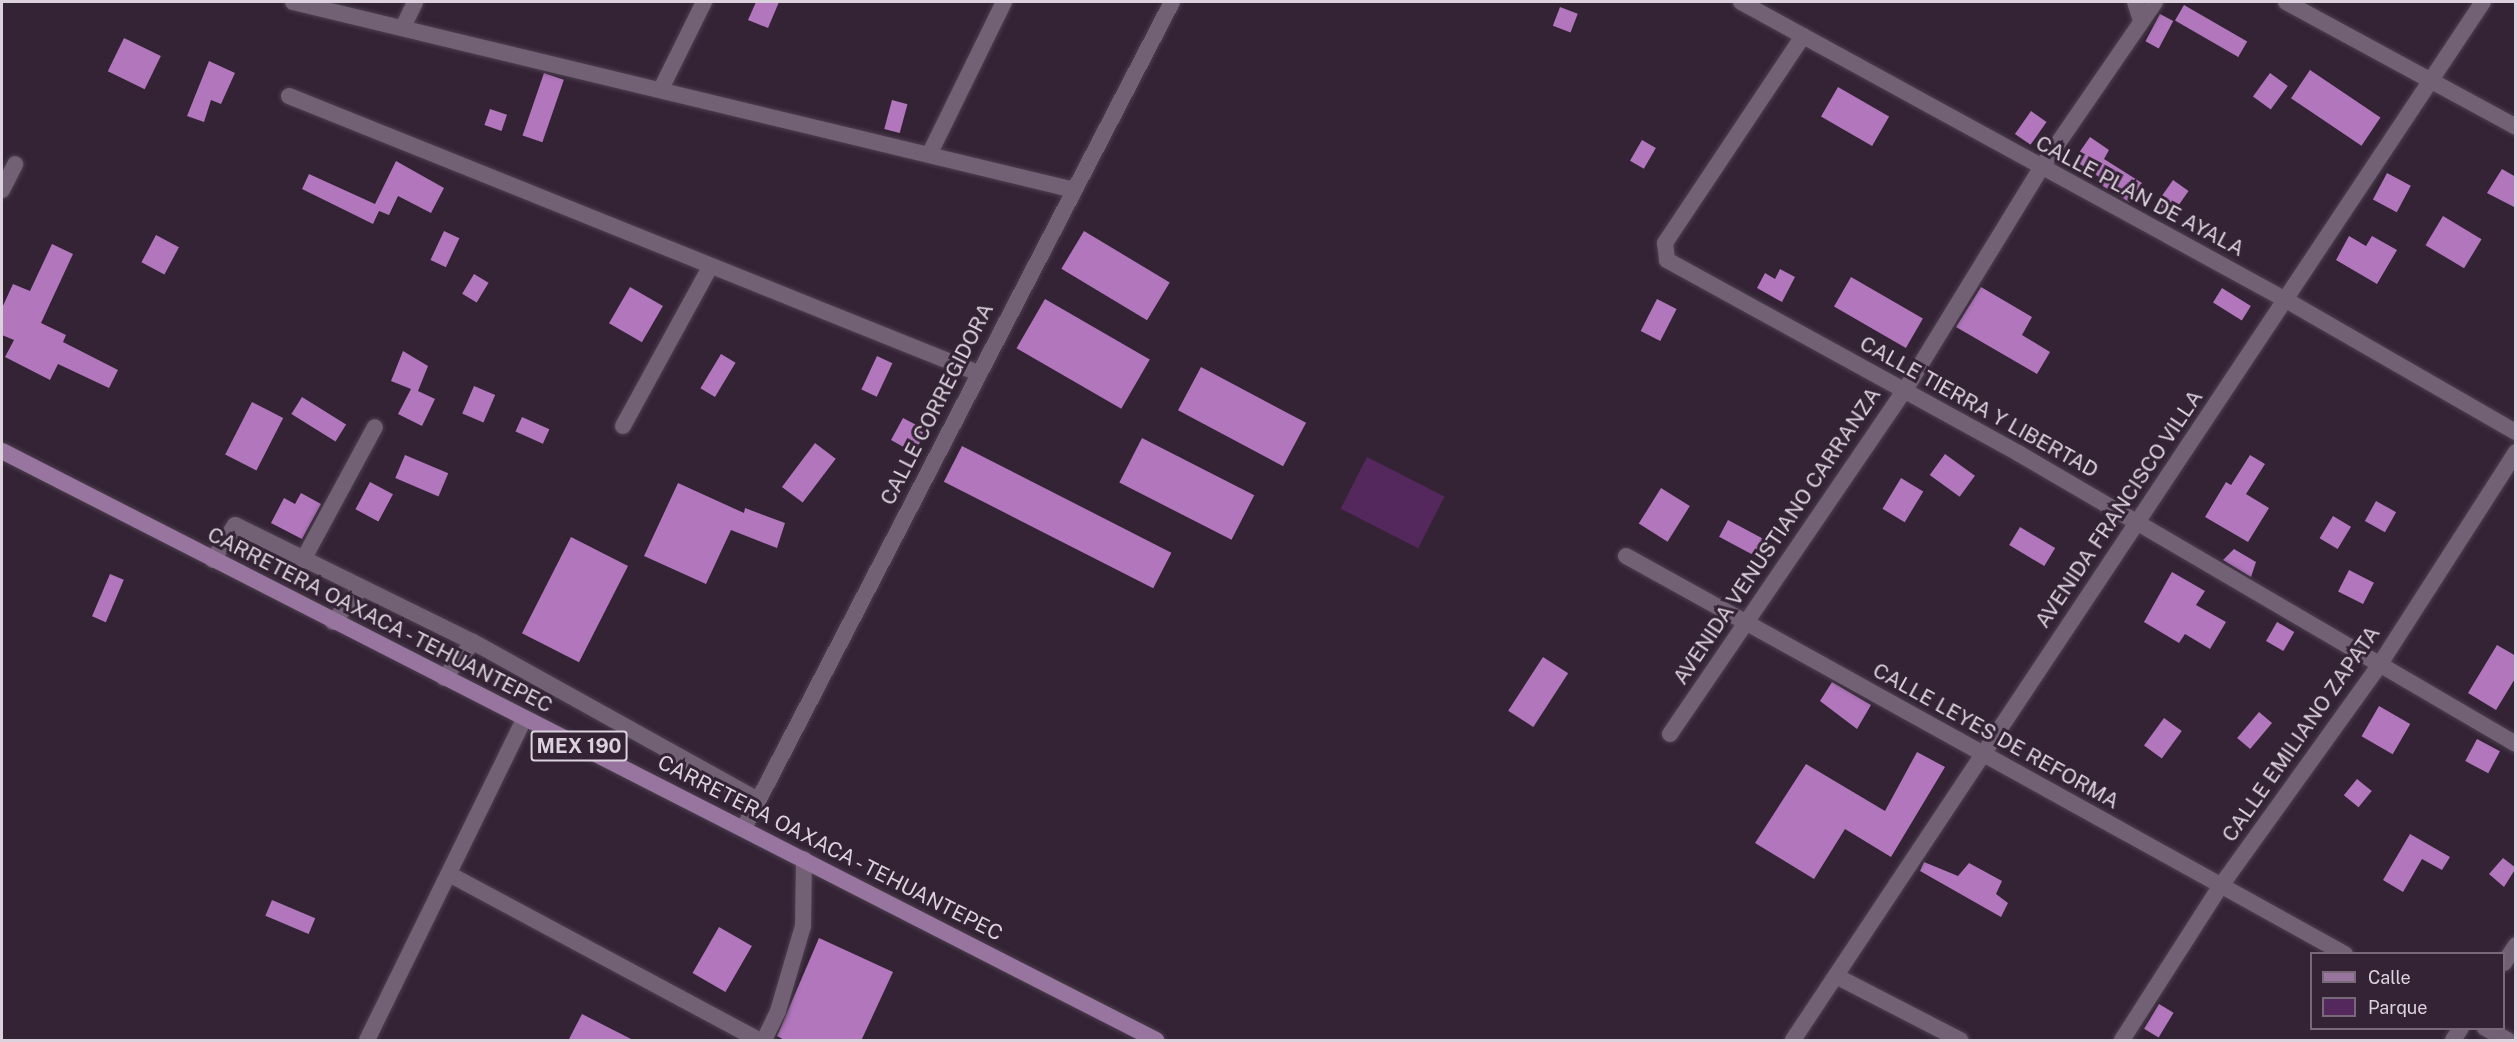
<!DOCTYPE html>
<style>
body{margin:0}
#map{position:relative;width:2517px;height:1042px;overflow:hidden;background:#332335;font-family:"Public Sans",sans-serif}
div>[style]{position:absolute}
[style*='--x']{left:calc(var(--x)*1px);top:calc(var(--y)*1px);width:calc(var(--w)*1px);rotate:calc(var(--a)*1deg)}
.green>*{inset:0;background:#54275d;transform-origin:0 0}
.building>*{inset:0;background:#b176bc;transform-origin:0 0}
.roads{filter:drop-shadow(0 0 2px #4c3f4e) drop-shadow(0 0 2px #4c3f4e)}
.minor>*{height:16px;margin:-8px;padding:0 8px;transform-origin:8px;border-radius:8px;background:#726075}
.primary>*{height:16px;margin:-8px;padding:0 8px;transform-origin:8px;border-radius:8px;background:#98759e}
span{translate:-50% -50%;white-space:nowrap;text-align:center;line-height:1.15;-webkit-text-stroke:6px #332335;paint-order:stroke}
.shield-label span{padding:2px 4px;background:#332335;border:2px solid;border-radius:4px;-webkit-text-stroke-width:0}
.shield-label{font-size:20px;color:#dcd2dd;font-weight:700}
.street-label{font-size:21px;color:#dcd2dd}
.frame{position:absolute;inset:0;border:3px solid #dcd2dd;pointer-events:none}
.legend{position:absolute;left:2310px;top:952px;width:195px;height:78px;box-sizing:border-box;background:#332335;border:2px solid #776978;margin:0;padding:8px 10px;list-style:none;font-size:18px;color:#dcd2dd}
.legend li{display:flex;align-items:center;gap:12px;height:30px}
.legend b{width:30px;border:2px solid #776978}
</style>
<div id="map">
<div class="green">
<div style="left:1367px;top:457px;width:87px;height:58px;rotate:27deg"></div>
</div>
<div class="building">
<div style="clip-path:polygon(756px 2px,779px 2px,768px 28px,748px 20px)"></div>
<div style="left:2184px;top:5px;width:73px;height:18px;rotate:30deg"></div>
<div style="left:1560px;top:7px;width:19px;height:20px;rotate:21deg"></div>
<div style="left:2160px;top:14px;width:15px;height:31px;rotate:28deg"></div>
<div style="left:124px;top:38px;width:41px;height:37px;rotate:26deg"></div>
<div style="clip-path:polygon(209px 61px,235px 73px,221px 104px,211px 100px,204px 122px,187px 116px)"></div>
<div style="left:2310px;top:70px;width:85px;height:34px;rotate:34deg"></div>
<div style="left:544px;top:73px;width:21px;height:66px;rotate:19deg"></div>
<div style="left:2270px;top:73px;width:22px;height:29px;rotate:36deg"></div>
<div style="left:1838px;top:87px;width:59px;height:34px;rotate:30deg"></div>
<div style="left:892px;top:100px;width:16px;height:30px;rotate:15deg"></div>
<div style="left:490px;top:109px;width:18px;height:17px;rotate:19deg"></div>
<div style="left:2031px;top:111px;width:19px;height:28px;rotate:35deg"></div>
<div style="clip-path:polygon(2090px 137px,2109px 150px,2104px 159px,2142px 183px,2129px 202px,2096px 182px,2099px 177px,2074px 160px)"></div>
<div style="left:1642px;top:140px;width:16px;height:24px;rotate:30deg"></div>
<div style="clip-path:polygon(396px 161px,444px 188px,431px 213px,398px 196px,389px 215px,379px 211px,373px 224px,302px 189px,309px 174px,375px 204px)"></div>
<div style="clip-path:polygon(2502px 169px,2516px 177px,2516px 208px,2487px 193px)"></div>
<div style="left:2387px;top:173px;width:27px;height:30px;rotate:28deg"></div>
<div style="left:2173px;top:180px;width:19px;height:29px;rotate:35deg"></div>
<div style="left:2443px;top:216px;width:45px;height:34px;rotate:31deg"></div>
<div style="left:444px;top:231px;width:17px;height:32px;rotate:25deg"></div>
<div style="left:1084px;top:231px;width:100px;height:44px;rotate:31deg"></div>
<div style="left:156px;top:235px;width:26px;height:31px;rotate:28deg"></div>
<div style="clip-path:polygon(2349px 236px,2366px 246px,2372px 236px,2397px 250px,2377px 284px,2336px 260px)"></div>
<div style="clip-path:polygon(52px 244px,73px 254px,41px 323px,66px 335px,63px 342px,118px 370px,109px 388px,58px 364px,50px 380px,5px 357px,14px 340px,2px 335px,2px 308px,13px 284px,30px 291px)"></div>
<div style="clip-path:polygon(1780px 269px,1795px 277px,1782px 302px,1757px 288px,1765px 273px,1775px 279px)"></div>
<div style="left:474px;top:274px;width:17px;height:23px;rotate:31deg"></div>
<div style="left:1851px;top:277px;width:83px;height:34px;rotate:30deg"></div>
<div style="left:630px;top:287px;width:38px;height:42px;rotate:30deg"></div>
<div style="clip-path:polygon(1981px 287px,2032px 317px,2022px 335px,2050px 352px,2037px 374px,1956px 327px)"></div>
<div style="left:2222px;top:288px;width:34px;height:17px;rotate:32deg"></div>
<div style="left:1045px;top:299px;width:121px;height:57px;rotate:30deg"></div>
<div style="left:1657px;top:299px;width:22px;height:36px;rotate:27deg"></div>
<div style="clip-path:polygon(403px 351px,428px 366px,418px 391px,435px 399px,422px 426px,398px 414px,411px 389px,391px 381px)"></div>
<div style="left:721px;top:354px;width:17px;height:40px;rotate:31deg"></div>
<div style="left:877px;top:356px;width:17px;height:37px;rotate:25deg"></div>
<div style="left:1201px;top:367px;width:119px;height:49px;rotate:28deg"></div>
<div style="left:474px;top:386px;width:23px;height:30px;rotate:23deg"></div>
<div style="left:302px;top:397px;width:52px;height:20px;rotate:32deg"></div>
<div style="left:252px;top:402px;width:35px;height:59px;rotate:27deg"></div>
<div style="left:522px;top:417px;width:30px;height:16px;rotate:24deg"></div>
<div style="clip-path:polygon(903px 418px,924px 429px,916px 454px,891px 440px)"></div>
<div style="left:1142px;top:438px;width:126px;height:50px;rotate:27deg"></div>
<div style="left:815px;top:443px;width:26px;height:55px;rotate:37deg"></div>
<div style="left:962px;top:446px;width:235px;height:40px;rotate:27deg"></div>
<div style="left:1945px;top:454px;width:37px;height:26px;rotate:36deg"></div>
<div style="left:405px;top:455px;width:47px;height:25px;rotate:23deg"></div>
<div style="clip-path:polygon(2250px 455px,2265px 464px,2246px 494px,2269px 508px,2248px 542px,2205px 517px,2226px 482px,2231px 485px)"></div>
<div style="left:1901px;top:478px;width:26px;height:36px;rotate:31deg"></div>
<div style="left:370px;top:482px;width:26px;height:31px;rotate:28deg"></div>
<div style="clip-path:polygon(678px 483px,744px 513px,745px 508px,785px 523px,777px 548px,731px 530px,706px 584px,644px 556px)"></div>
<div style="left:1661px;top:488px;width:34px;height:42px;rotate:32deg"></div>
<div style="clip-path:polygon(301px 493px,321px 504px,302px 539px,271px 523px,284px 498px,295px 504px)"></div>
<div style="left:2376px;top:501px;width:23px;height:23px;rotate:29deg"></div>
<div style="left:2333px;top:516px;width:21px;height:26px;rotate:31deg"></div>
<div style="left:1728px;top:520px;width:44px;height:19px;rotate:28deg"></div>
<div style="left:2020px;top:527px;width:41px;height:21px;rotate:31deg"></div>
<div style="left:571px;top:537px;width:64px;height:108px;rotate:27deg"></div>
<div style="clip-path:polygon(2234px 549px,2256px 562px,2251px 577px,2223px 560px)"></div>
<div style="left:2349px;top:570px;width:28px;height:24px;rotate:27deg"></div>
<div style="clip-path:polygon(2172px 572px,2205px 591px,2196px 605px,2226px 622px,2210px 649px,2185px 634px,2179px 643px,2144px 622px)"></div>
<div style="left:110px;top:574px;width:15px;height:46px;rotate:23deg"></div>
<div style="left:2277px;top:622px;width:20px;height:22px;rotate:30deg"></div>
<div style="clip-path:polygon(2497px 645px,2516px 656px,2516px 677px,2496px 710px,2468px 693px)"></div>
<div style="left:1543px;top:657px;width:30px;height:64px;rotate:33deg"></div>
<div style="clip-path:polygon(1832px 682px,1871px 705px,1857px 729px,1820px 701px)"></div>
<div style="left:2379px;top:706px;width:36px;height:35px;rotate:30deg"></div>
<div style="left:2259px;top:712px;width:17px;height:34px;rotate:40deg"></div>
<div style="left:2164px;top:718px;width:22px;height:34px;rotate:36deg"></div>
<div style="left:2477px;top:739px;width:26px;height:25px;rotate:28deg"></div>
<div style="clip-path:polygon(1917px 752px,1945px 767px,1891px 857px,1845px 829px,1814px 879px,1755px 843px,1806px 764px,1885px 811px)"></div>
<div style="left:2357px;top:779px;width:19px;height:21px;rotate:39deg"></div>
<div style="clip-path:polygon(2410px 834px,2450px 857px,2442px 870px,2422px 859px,2403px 892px,2383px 880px)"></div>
<div style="clip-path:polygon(2503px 858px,2516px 868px,2504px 887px,2489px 874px)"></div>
<div style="clip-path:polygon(1924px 862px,1958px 876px,1969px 863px,2002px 881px,1996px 894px,2008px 903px,2001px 917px,1920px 871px)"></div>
<div style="left:272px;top:900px;width:47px;height:17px;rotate:23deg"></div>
<div style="left:719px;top:927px;width:38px;height:53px;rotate:30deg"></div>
<div style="clip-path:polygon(819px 938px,893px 972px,861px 1041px,786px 1041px,777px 1036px)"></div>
<div style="left:2159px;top:1004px;width:17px;height:29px;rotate:31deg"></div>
<div style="clip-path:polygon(582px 1014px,635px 1041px,568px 1041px)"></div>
</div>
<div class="roads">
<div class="minor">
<div style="--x:293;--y:2;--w:803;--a:13.53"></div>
<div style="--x:1741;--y:2;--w:621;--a:28.67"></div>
<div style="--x:2286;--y:300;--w:265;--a:29.9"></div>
<div style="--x:2135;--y:2;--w:19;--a:72"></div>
<div style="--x:2286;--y:2;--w:262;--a:28.5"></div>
<div style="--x:404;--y:25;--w:25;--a:-64"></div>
<div style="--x:1803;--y:36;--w:249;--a:123.7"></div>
<div style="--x:1665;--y:243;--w:17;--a:83"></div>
<div style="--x:1667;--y:260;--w:401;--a:28.8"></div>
<div style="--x:2018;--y:453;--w:577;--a:30.3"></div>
<div style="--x:661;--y:89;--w:97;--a:-63.7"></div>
<div style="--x:289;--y:96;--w:743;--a:21.9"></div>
<div style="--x:930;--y:153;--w:168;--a:-63.9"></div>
<div style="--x:2;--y:190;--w:29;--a:-63"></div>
<div style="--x:623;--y:426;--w:181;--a:-61.3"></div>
<div style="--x:1626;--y:556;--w:822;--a:28.97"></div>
<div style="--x:213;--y:560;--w:41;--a:-57.8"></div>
<div style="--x:235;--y:525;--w:265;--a:26.2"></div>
<div style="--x:303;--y:560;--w:151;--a:-61.6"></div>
<div style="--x:333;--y:622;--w:44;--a:-50.5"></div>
<div style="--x:444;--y:678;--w:46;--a:-51.1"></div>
<div style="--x:473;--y:642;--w:326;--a:29"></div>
<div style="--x:1670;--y:734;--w:417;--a:-55.7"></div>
<div style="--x:1905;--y:390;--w:260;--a:-58.5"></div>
<div style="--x:2041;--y:168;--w:201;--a:-55.5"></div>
<div style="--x:744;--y:828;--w:930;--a:-62.61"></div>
<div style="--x:449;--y:874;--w:351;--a:28.2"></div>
<div style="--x:2504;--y:963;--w:22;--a:-56"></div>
<div style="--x:1836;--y:976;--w:140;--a:27.3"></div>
<div style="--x:2485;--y:1028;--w:26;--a:28"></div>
<div style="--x:367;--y:1040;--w:356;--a:-63.9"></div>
<div style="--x:764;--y:1040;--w:32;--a:-64"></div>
<div style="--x:778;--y:1011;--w:89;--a:-73.6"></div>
<div style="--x:803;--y:926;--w:67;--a:-89.1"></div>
<div style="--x:1793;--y:1040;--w:1246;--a:-56.39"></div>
<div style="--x:2122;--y:1040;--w:182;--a:-57.4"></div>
<div style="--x:2220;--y:887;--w:274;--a:-54.3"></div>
<div style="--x:2380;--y:664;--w:252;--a:-57.3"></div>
<div style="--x:2453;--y:1040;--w:14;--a:-56"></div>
</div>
<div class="primary">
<div style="--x:2;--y:451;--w:1296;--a:27.04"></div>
</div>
</div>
<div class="shield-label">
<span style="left:579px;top:746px">MEX 190</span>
</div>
<div class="street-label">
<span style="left:2140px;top:196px;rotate:28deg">CALLE PLAN DE AYALA</span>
<span style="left:937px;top:404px;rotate:-63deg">CALLE CORREGIDORA</span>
<span style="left:1979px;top:407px;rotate:29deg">CALLE TIERRA Y LIBERTAD</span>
<span style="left:2119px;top:509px;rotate:-56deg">AVENIDA FRANCISCO VILLA</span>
<span style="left:1777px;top:536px;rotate:-56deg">AVENIDA VENUSTIANO CARRANZA</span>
<span style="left:380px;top:620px;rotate:27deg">CARRETERA OAXACA - TEHUANTEPEC</span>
<span style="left:2301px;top:734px;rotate:-55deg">CALLE EMILIANO ZAPATA</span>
<span style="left:1996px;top:736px;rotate:29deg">CALLE LEYES DE REFORMA</span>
<span style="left:830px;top:848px;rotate:27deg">CARRETERA OAXACA - TEHUANTEPEC</span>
</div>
<div class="frame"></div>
<ul class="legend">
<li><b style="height:8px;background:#98759e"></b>Calle</li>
<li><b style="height:16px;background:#54275d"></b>Parque</li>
</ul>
</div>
